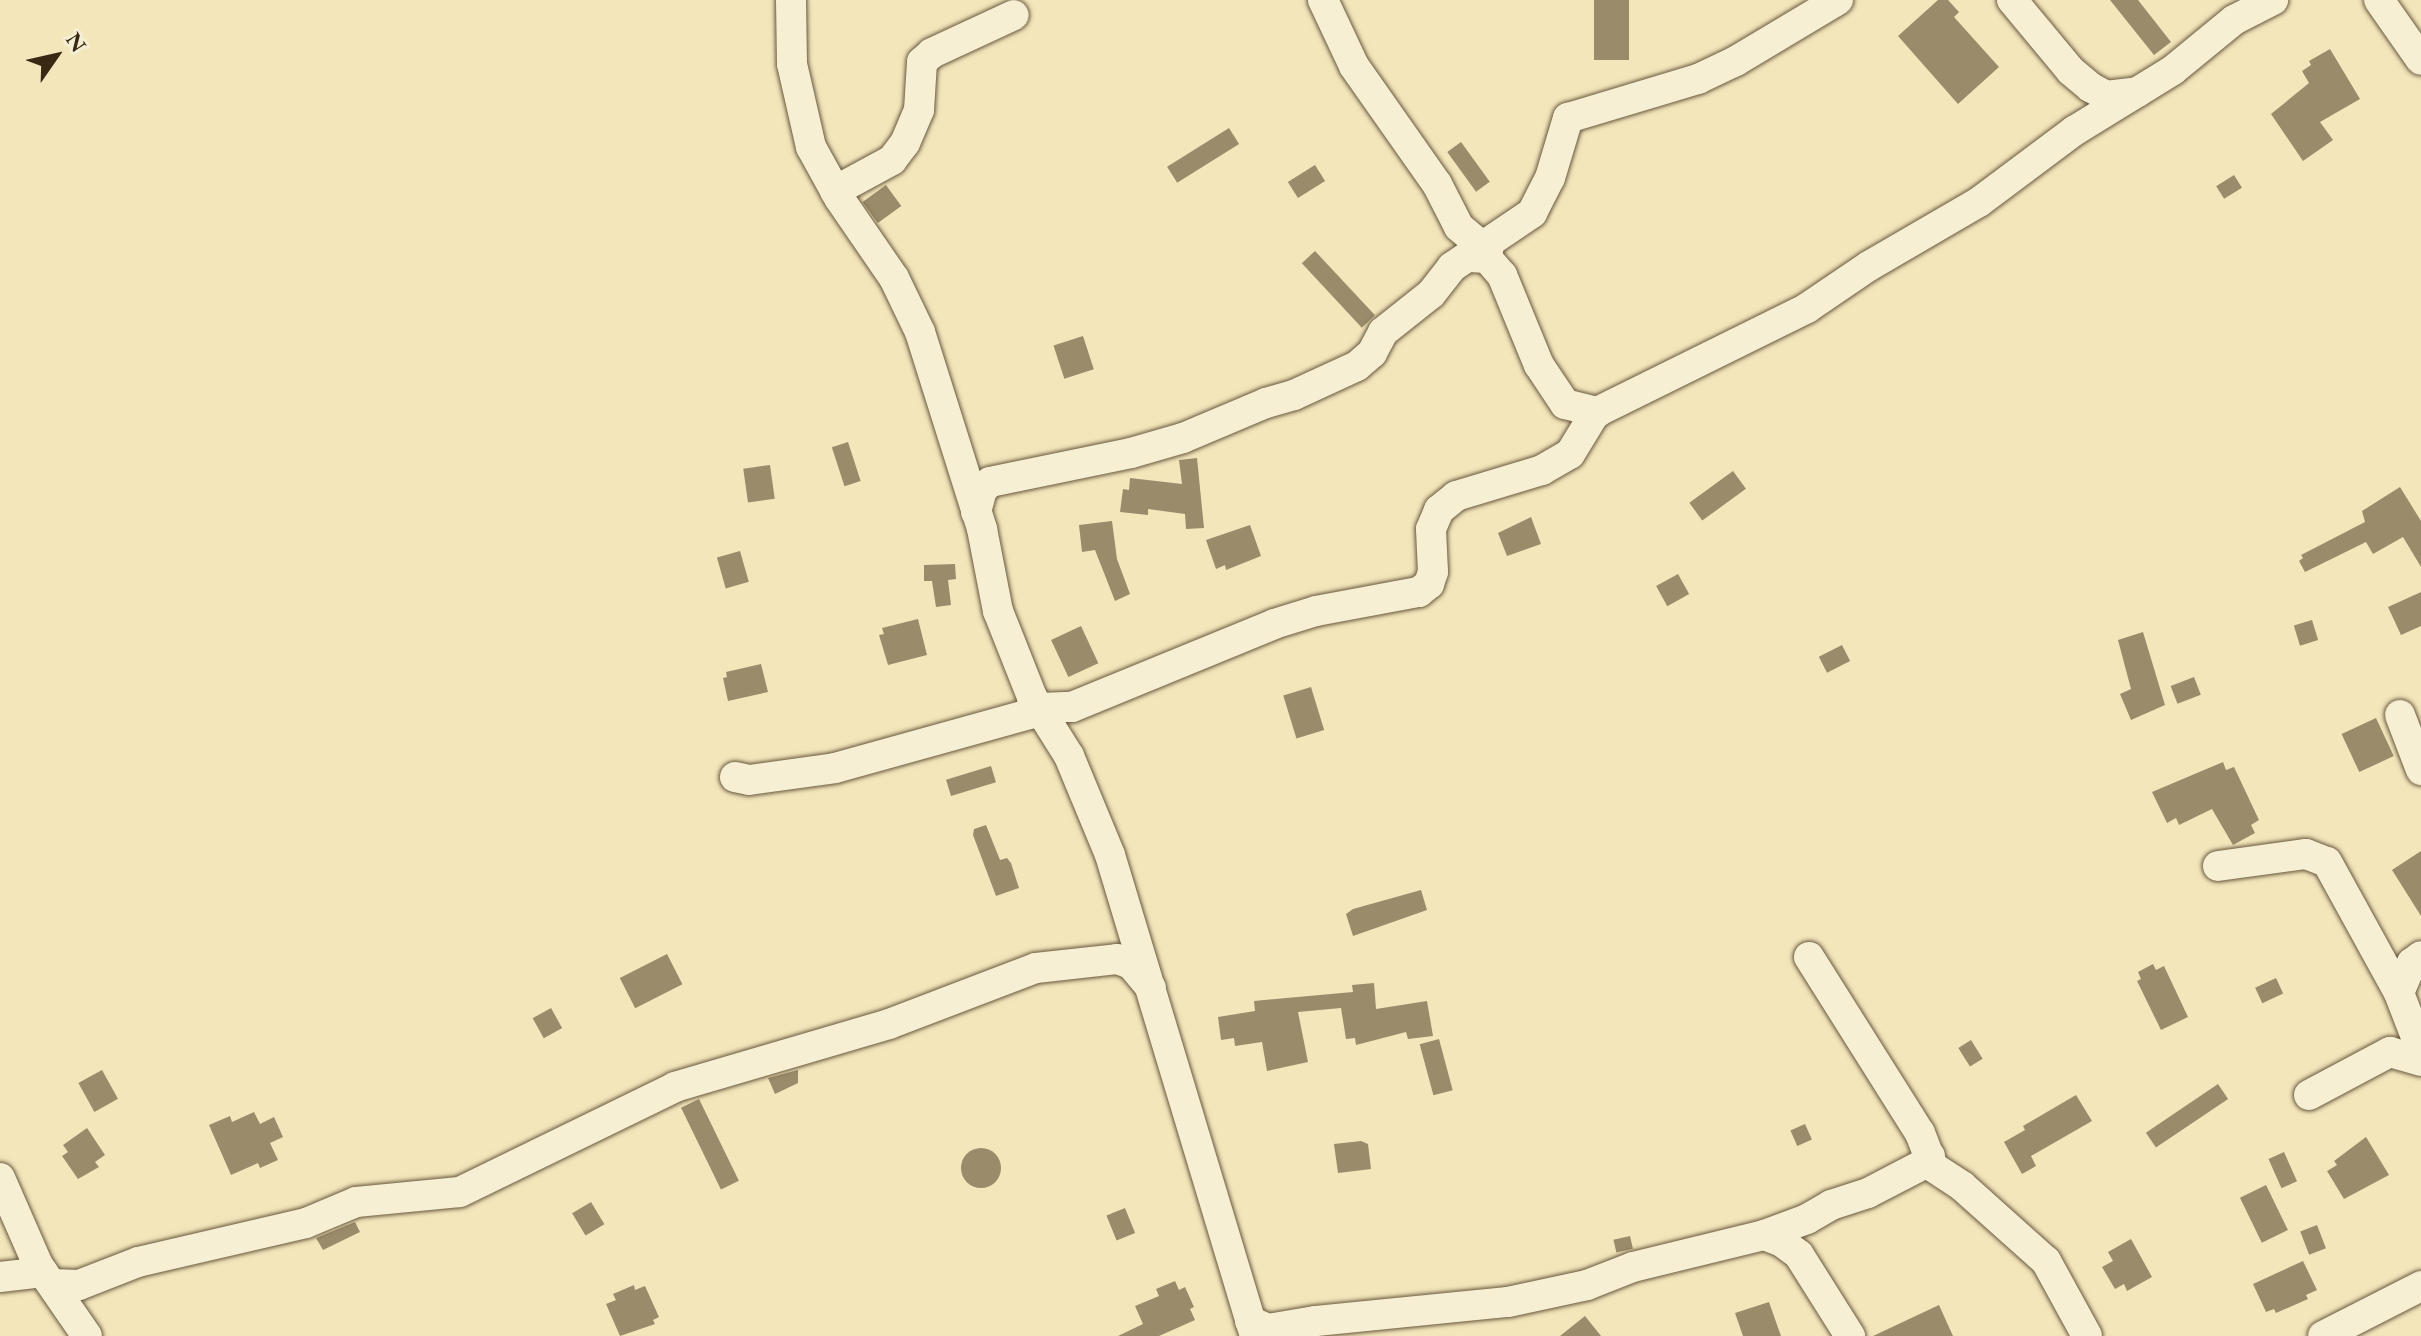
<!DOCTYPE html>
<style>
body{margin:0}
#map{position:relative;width:2421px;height:1336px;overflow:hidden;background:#f3e6bb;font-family:"EB Garamond",serif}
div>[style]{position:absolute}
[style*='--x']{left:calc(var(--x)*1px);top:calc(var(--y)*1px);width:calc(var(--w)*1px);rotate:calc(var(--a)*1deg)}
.building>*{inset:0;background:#9a8b6b;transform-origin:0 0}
.round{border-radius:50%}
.roads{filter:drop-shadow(0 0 2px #68583e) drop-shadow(0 0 2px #68583e)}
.minor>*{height:30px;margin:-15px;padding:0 15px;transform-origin:15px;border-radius:15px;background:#f7efd3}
span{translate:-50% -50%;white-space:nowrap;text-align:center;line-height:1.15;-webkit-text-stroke:6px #f7efd3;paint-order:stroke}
.north{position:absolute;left:16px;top:16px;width:80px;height:80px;-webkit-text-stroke:6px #f7efd3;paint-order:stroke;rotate:56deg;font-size:22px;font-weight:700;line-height:32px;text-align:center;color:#392814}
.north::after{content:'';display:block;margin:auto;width:28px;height:36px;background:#392814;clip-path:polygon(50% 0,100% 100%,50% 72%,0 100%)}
</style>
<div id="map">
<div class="building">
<div style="left:1594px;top:0;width:35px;height:60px"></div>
<div style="clip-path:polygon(1938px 0,1948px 0,1959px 12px,1954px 17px,1999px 67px,1958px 104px,1898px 36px)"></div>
<div style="clip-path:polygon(2110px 0,2138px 0,2171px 42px,2154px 55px)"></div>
<div style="clip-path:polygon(2330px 49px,2360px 99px,2320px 122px,2333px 140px,2303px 161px,2271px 114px,2309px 83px,2302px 71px,2311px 65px,2309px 61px)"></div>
<div style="left:1229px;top:128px;width:19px;height:73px;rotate:58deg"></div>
<div style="left:1461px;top:142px;width:49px;height:17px;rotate:54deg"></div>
<div style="left:1315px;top:165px;width:19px;height:32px;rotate:58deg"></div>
<div style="left:2234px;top:175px;width:15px;height:21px;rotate:58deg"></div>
<div style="left:886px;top:185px;width:26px;height:29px;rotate:54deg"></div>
<div style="left:1315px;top:251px;width:88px;height:18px;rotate:47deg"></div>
<div style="left:1083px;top:336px;width:35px;height:31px;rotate:72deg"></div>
<div style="left:848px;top:442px;width:41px;height:17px;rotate:72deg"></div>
<div style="clip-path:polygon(1197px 458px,1204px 528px,1186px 529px,1185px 514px,1148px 509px,1148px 515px,1120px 512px,1123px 489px,1129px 490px,1130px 478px,1182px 484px,1179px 460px)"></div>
<div style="left:770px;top:465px;width:34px;height:27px;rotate:82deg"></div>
<div style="left:1733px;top:471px;width:22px;height:54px;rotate:54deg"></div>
<div style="clip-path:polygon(2400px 487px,2421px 521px,2421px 567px,2403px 537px,2373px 554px,2366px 542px,2305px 572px,2299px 561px,2303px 558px,2301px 555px,2365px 522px,2362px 511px)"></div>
<div style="clip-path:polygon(1531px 517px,1541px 544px,1507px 556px,1498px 533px)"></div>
<div style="clip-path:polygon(1112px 521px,1117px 559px,1130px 594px,1115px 601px,1095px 550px,1082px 552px,1079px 525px)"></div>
<div style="clip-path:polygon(1250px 525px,1261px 556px,1226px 570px,1225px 565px,1216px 569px,1206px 540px)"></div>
<div style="left:740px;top:551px;width:32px;height:24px;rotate:74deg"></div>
<div style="clip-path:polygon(955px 564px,956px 579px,948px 580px,951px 605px,936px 607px,932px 581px,924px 581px,924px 565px)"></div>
<div style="left:1678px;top:574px;width:23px;height:25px;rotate:61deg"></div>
<div style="clip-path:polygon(2421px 592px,2421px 626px,2401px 635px,2388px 607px)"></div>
<div style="clip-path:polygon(918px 619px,927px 655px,888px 665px,879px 635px,884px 634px,882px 628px)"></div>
<div style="left:2312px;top:620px;width:21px;height:19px;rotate:73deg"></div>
<div style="left:1081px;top:626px;width:41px;height:33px;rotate:65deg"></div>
<div style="clip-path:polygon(2143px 632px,2165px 705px,2131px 720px,2120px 694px,2131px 689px,2118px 640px)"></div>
<div style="left:1842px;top:645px;width:18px;height:26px;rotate:63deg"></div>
<div style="clip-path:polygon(761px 664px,768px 692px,728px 701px,723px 678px,727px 677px,726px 672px)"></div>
<div style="left:2194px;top:677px;width:19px;height:25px;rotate:69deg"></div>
<div style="left:1311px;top:687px;width:45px;height:29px;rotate:73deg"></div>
<div style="left:2376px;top:718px;width:42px;height:38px;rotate:65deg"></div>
<div style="clip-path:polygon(2223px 762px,2226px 770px,2234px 767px,2259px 820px,2251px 825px,2255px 833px,2233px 845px,2212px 809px,2179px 825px,2176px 818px,2167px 823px,2152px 792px)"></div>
<div style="left:991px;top:766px;width:17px;height:47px;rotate:73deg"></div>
<div style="clip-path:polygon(986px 825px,1000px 860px,1007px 858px,1011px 863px,1019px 888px,996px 896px,973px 835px,974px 829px)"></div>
<div style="clip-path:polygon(2421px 851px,2421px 916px,2392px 870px)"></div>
<div style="clip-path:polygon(1421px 890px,1427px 910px,1353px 936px,1346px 914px,1353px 909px)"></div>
<div style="left:667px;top:954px;width:34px;height:53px;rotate:63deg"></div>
<div style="clip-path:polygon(2153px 964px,2156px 970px,2164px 966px,2188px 1017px,2161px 1030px,2137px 981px,2141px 979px,2138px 972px)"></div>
<div style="left:2276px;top:978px;width:17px;height:23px;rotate:65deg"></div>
<div style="clip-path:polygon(1374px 983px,1376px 1009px,1427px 1001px,1433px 1036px,1408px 1039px,1406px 1032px,1356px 1045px,1355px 1038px,1346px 1039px,1341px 1008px,1298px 1012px,1308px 1062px,1267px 1071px,1262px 1042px,1235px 1046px,1234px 1038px,1221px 1040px,1218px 1017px,1255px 1011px,1254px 1001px,1353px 992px,1352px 985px)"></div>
<div style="left:551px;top:1008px;width:23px;height:21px;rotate:61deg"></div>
<div style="left:1439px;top:1039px;width:53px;height:20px;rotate:75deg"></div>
<div style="left:1971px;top:1040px;width:22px;height:15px;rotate:58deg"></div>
<div style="left:102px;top:1070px;width:33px;height:27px;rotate:61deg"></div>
<div style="clip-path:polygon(798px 1070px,798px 1083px,775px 1094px,768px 1078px)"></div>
<div style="left:2218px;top:1084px;width:18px;height:87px;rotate:56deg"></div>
<div style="clip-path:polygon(2076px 1095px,2092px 1121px,2031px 1156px,2036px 1166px,2022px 1174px,2004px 1142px,2025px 1130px,2023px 1126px)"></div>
<div style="left:699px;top:1099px;width:91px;height:20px;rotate:64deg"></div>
<div style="clip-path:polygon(254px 1112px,260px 1124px,274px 1117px,283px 1137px,270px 1143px,278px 1160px,260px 1168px,258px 1163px,231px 1175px,209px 1125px,230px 1116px,232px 1122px)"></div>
<div style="left:1805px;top:1124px;width:17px;height:16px;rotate:66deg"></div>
<div style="clip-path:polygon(87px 1128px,105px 1155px,95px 1162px,99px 1167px,78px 1179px,62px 1156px,68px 1152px,63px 1145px)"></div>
<div style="clip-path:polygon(2366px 1137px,2389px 1175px,2344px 1199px,2327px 1171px,2337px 1165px,2334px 1161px)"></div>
<div style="clip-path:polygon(1361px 1141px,1368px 1144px,1371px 1169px,1338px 1173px,1334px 1144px)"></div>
<div class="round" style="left:961px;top:1148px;width:40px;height:40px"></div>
<div style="left:2284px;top:1152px;width:32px;height:17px;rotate:66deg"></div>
<div style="left:2266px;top:1185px;width:50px;height:29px;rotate:64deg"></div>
<div style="left:591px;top:1202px;width:26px;height:22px;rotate:59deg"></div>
<div style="left:1125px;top:1208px;width:27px;height:20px;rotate:68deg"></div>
<div style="clip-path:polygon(355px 1222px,360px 1232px,323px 1250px,316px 1238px)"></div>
<div style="left:2317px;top:1225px;width:25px;height:18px;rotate:69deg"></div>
<div style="left:1630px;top:1236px;width:13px;height:17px;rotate:77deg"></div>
<div style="clip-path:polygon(2131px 1239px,2152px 1277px,2127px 1291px,2124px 1284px,2115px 1289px,2102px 1267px,2113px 1261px,2108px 1252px)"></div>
<div style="clip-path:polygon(2303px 1261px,2317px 1290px,2306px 1295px,2308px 1299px,2276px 1313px,2274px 1309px,2266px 1312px,2253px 1284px)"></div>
<div style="clip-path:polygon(1175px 1281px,1179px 1290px,1185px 1287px,1194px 1307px,1190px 1309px,1195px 1320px,1159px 1336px,1118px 1336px,1143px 1324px,1135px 1306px,1159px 1296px,1156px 1289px)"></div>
<div style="clip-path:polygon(634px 1285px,635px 1290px,645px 1286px,659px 1317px,653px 1320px,655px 1324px,620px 1336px,606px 1304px,616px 1300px,613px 1294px)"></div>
<div style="clip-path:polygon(1769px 1302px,1781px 1336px,1743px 1336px,1735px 1313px)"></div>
<div style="clip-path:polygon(1939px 1305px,1953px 1336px,1873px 1336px)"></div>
<div style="clip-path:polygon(1585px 1316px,1601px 1336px,1560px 1336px)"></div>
</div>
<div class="roads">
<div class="minor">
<div style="--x:791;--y:0;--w:64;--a:89.1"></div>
<div style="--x:792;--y:64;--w:85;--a:77.1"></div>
<div style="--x:811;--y:147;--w:58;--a:61.2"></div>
<div style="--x:839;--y:198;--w:97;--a:55.5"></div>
<div style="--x:894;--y:278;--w:60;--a:64.3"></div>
<div style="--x:920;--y:332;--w:207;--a:72.5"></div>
<div style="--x:982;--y:529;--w:84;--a:79"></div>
<div style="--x:998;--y:611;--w:92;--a:68.4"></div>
<div style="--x:1032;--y:697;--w:70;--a:57.9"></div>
<div style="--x:1069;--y:756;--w:107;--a:67.5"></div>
<div style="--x:1110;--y:855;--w:502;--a:73.22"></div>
<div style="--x:1323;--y:0;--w:73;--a:64.8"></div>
<div style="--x:1354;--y:66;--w:144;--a:54.9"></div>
<div style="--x:1437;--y:184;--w:48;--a:62.9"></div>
<div style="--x:1459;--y:227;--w:26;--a:40"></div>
<div style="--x:1479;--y:244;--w:10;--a:0"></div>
<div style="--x:1489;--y:244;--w:14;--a:98"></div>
<div style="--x:2012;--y:0;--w:92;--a:50.3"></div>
<div style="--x:2071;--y:71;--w:25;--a:40"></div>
<div style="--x:2090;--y:87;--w:18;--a:29"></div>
<div style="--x:2106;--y:96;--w:32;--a:-7"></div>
<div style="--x:2379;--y:0;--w:73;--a:55"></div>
<div style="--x:835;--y:191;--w:65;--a:-28.5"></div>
<div style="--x:892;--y:160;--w:21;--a:-53"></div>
<div style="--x:905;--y:143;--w:36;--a:-67"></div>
<div style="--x:919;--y:110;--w:48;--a:-86.4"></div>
<div style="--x:922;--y:62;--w:13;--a:-42"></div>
<div style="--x:932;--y:53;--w:90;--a:-24.9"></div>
<div style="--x:1469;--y:257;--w:18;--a:3"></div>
<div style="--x:1487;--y:258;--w:23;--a:49"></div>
<div style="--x:1502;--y:275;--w:97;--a:67.7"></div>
<div style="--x:1539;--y:365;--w:47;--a:56.3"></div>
<div style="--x:1565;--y:404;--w:34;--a:14"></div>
<div style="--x:976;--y:512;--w:23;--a:-75"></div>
<div style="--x:982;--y:490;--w:11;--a:-45"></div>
<div style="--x:990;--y:482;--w:144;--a:-11.6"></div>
<div style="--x:1131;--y:453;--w:54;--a:-16.1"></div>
<div style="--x:1183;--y:438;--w:90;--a:-22.9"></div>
<div style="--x:1266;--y:403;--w:29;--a:-16"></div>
<div style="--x:1294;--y:395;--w:69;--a:-24.7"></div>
<div style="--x:1357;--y:366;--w:20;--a:-41"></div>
<div style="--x:1372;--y:353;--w:24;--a:-62"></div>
<div style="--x:1383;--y:332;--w:61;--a:-38.4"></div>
<div style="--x:1431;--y:294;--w:34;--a:-52"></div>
<div style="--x:1452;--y:267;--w:97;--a:-34"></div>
<div style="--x:1532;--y:213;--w:39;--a:-63"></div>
<div style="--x:1550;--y:178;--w:63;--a:-73.3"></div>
<div style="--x:1568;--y:118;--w:136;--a:-16.7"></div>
<div style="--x:1698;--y:79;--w:42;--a:-25.3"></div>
<div style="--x:1736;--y:61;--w:119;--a:-30.9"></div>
<div style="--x:1039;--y:708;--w:33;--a:-2"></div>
<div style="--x:1072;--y:707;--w:218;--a:-22.3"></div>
<div style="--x:1274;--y:624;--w:44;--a:-17.2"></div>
<div style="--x:1316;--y:611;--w:105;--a:-10.5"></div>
<div style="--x:1419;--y:592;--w:13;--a:-39"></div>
<div style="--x:1429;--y:584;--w:13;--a:-72"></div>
<div style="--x:1433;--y:572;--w:43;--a:-92.7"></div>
<div style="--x:1431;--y:529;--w:21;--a:-67"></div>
<div style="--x:1439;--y:510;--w:22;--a:-39"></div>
<div style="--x:1456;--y:496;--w:90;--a:-16.8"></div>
<div style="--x:1542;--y:470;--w:32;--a:-30"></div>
<div style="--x:1570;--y:454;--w:48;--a:-58.6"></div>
<div style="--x:1595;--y:413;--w:237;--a:-26.3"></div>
<div style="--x:1807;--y:308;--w:75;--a:-34.1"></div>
<div style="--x:1869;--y:266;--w:127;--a:-30.2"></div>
<div style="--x:1979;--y:202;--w:119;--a:-36.8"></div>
<div style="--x:2074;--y:131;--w:116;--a:-31.6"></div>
<div style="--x:2173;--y:70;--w:79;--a:-39.3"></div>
<div style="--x:2234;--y:20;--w:44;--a:-27.1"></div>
<div style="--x:2400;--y:715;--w:59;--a:69.1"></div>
<div style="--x:735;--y:777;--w:14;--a:12"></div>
<div style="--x:749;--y:780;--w:87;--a:-7.9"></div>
<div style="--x:835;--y:768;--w:214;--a:-15.5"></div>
<div style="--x:2218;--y:866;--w:89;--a:-7.8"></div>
<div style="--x:2306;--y:854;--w:22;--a:21"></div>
<div style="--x:2327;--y:862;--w:149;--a:61.2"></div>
<div style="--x:2399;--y:993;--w:61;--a:68.9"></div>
<div style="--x:1809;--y:957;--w:208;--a:57.8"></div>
<div style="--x:1920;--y:1133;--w:36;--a:69"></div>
<div style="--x:1933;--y:1167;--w:35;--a:33"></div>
<div style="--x:1962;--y:1186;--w:113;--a:41.8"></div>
<div style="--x:2046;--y:1261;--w:85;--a:61.3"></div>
<div style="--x:2399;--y:993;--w:33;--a:-67"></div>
<div style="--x:2412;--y:963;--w:11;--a:-38"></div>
<div style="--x:2309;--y:1095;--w:92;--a:-28"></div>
<div style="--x:2390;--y:1052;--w:32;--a:16"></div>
<div style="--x:0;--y:1178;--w:95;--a:66.4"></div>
<div style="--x:38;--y:1265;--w:86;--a:55.4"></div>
<div style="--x:1764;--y:1235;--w:19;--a:21"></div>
<div style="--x:1782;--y:1242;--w:21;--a:37"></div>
<div style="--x:1799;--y:1255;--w:96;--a:57.8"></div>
<div style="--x:0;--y:1277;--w:43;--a:-6.6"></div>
<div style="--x:52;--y:1284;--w:27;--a:2"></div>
<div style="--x:79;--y:1285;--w:63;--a:-21.3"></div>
<div style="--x:138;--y:1262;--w:172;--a:-13.1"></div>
<div style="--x:306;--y:1223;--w:54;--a:-22.8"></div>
<div style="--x:356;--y:1202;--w:104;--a:-5.5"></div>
<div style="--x:460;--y:1192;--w:239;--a:-26"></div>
<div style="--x:675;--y:1087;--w:223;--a:-16.4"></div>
<div style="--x:889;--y:1024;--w:157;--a:-20.9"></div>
<div style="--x:1036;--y:968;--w:81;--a:-6.3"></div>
<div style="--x:1117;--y:959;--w:15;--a:20"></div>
<div style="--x:1131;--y:964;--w:31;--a:50"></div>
<div style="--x:1250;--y:1321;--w:20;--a:24"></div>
<div style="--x:1268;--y:1329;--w:49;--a:-9.5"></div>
<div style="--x:1316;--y:1321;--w:193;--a:-5.7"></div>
<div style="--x:1508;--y:1302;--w:81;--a:-12.1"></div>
<div style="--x:1587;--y:1285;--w:49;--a:-21.4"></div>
<div style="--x:1633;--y:1267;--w:135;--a:-13.7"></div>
<div style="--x:1764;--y:1235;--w:46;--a:-20.4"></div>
<div style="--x:1807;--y:1219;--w:28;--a:-30"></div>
<div style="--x:1831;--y:1205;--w:39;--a:-18"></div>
<div style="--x:1868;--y:1193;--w:61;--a:-27.4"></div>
<div style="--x:1922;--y:1165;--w:12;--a:-48"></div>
<div style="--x:2323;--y:1336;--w:110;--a:-27"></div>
</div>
</div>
<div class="north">N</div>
</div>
